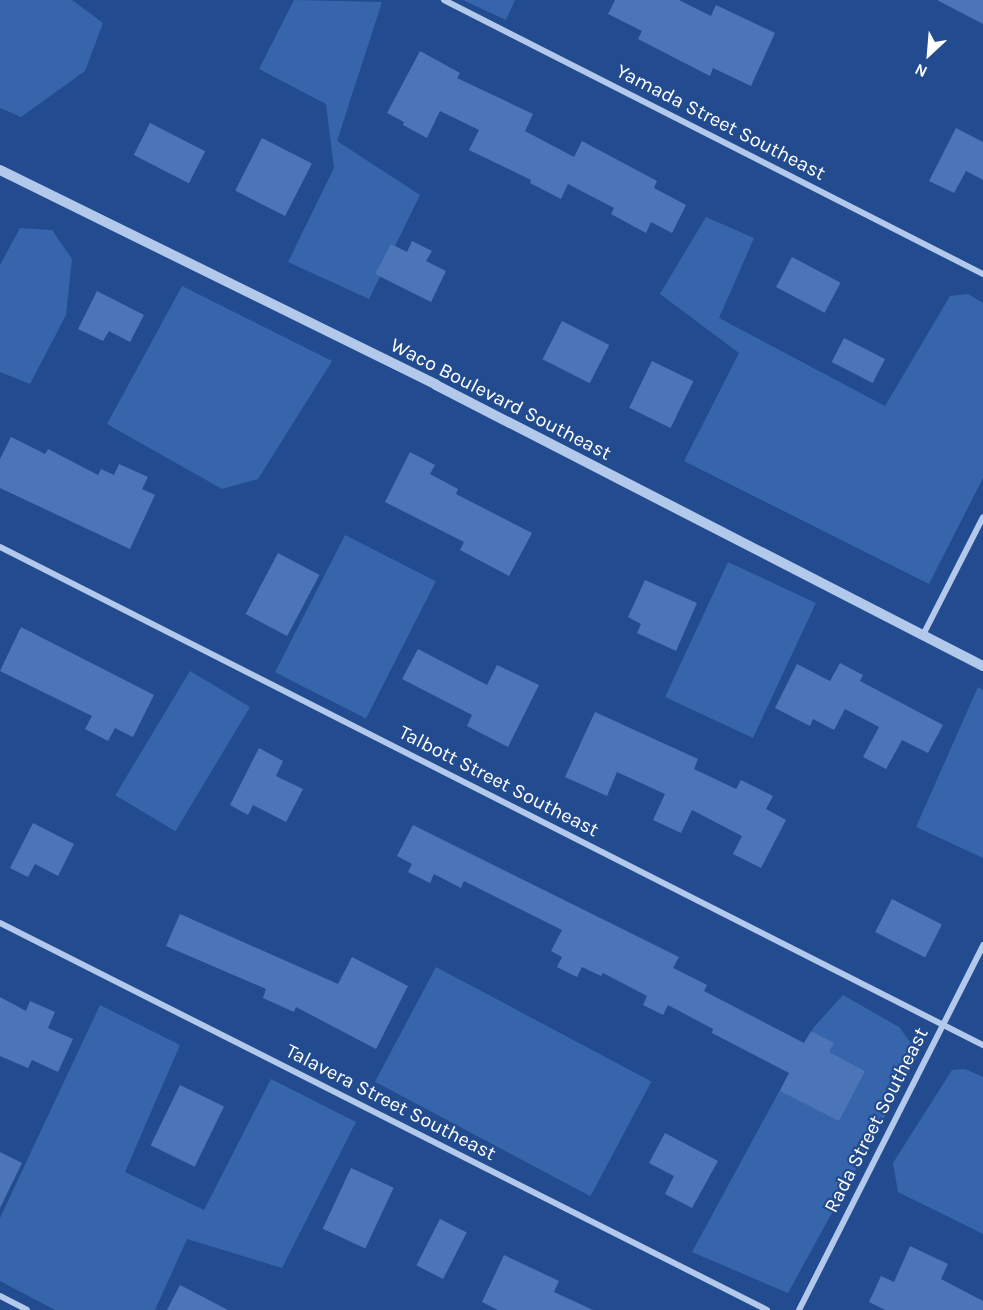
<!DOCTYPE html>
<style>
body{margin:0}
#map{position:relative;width:983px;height:1310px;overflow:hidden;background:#224c8f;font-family:Karla,sans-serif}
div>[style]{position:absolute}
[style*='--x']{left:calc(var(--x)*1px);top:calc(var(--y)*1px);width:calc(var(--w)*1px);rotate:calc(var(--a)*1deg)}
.green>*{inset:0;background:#3665ac;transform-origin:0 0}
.building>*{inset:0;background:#4b75b6;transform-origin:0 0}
.minor>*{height:6px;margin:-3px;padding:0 3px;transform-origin:3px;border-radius:3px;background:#b2c9ec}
.tertiary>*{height:10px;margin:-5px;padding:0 5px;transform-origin:5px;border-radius:5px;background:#b2c9ec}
span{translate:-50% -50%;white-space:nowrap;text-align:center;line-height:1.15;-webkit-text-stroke:4.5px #224c8f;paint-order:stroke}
.street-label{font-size:20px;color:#fff}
.north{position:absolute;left:899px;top:24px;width:60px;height:60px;-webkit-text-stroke:4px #224c8f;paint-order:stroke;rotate:206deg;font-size:16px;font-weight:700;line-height:24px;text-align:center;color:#fff}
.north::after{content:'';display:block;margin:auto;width:21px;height:27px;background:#fff;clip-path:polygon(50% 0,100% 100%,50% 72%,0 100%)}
</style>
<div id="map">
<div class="green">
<div style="clip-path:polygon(0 0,72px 0,103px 23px,85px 71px,21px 117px,0 108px)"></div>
<div style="clip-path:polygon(294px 0,382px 2px,337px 141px,420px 195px,369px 299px,288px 262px,334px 168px,326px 104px,259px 69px)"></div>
<div style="clip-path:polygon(463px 0,515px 0,506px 20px)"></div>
<div style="clip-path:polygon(706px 217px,754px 238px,719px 318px,885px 406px,950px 296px,968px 294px,983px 303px,983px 478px,929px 584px,684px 461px,739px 353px,660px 294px)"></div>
<div style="clip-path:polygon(20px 228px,52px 230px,72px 259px,66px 315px,30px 384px,0 372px,0 265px)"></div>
<div style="clip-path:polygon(182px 286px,332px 361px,258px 479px,222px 489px,107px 424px)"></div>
<div style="left:345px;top:535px;width:102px;height:154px;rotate:27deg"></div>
<div style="left:728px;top:562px;width:97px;height:149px;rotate:25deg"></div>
<div style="left:190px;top:671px;width:70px;height:145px;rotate:31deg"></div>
<div style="clip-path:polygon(978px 687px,983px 690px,983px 858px,916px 827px)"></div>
<div style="left:436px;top:967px;width:244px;height:130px;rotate:28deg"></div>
<div style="clip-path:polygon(843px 995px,899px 1027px,919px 1054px,788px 1293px,692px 1252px,814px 1027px)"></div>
<div style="clip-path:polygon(100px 1005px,180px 1045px,125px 1172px,204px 1210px,271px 1079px,356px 1122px,282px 1268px,187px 1239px,155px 1310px,55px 1310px,0 1281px,0 1218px)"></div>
<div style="clip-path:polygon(965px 1069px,983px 1077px,983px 1234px,898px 1192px,893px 1163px,952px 1070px)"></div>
</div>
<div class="building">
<div style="clip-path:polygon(615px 0,679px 0,711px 16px,716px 5px,775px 33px,751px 86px,713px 68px,710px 76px,638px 39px,642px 31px,608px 14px)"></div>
<div style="clip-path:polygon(937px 0,983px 0,983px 24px)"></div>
<div style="clip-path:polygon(420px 51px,460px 73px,457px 78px,533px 114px,525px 131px,574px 157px,582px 141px,657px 181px,654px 188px,686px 205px,672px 233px,651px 222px,646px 233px,611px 214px,614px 208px,568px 184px,561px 199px,530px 183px,531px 180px,469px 150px,479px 130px,440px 111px,427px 138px,403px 125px,404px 122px,387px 113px)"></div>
<div style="left:150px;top:123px;width:62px;height:36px;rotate:27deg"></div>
<div style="clip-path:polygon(956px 128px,983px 142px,983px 180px,966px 171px,954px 193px,929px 181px)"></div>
<div style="left:262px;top:138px;width:56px;height:59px;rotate:27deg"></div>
<div style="clip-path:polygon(412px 241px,432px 251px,426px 261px,446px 271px,431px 302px,375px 274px,391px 244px,407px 252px)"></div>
<div style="left:792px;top:257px;width:55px;height:34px;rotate:28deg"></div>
<div style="clip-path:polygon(97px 291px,144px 315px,130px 342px,109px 331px,103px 341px,78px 329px)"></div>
<div style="left:562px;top:321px;width:53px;height:43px;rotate:27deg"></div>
<div style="left:844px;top:338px;width:46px;height:27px;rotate:27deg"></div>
<div style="left:652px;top:361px;width:46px;height:52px;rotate:26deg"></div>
<div style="clip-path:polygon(11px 437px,45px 454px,48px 449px,98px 475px,101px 469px,114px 475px,119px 464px,148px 477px,142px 489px,155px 495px,130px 549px,0 488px,0 459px)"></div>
<div style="clip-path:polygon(410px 452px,435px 465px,430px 474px,458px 489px,456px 494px,532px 533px,509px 576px,460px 550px,464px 542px,385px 502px)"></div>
<div style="left:278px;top:553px;width:47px;height:69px;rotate:28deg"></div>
<div style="clip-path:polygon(645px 580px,697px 603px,676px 651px,637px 633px,641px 624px,628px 617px)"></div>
<div style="clip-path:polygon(21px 627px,154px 695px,133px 737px,115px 728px,108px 741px,85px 729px,92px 716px,0 671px)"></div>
<div style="clip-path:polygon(418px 649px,487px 685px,497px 665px,539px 685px,508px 747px,467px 726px,472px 715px,402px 679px)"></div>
<div style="clip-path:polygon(840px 663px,863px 675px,860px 681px,943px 725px,928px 753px,902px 740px,886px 769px,863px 757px,879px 727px,845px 709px,834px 730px,813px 719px,810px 726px,775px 708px,797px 664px,830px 681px)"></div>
<div style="clip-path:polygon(595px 712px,698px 759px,694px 769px,736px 789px,741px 780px,773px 796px,766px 809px,786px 820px,761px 868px,733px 854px,742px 836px,692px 810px,681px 833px,653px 820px,665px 794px,617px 772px,607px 796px,565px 777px)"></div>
<div style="clip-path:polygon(259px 748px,283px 761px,276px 776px,303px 789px,286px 822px,253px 805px,248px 815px,230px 805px)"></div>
<div style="clip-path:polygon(33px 823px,74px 844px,58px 876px,35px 864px,28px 877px,10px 868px)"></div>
<div style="clip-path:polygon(413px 825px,679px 957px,673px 968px,707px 985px,704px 991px,804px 1043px,811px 1031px,834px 1043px,829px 1052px,865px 1071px,839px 1121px,780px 1091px,789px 1073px,712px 1033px,713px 1029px,668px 1005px,663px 1015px,643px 1005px,647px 996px,603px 973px,601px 976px,582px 967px,577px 977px,557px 967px,562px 957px,551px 951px,562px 930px,464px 881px,461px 888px,434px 874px,430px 883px,408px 872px,412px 864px,397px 856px)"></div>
<div style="left:892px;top:899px;width:56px;height:37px;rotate:27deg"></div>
<div style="clip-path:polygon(180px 914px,338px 984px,352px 957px,408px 986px,376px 1049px,296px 1007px,294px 1012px,263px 998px,266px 989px,166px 946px)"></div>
<div style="clip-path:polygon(0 997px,26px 1011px,30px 1001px,55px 1012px,48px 1028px,73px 1039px,58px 1072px,32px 1060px,28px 1068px,0 1056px)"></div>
<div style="left:180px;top:1085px;width:49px;height:67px;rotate:26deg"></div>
<div style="clip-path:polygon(665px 1133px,718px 1161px,692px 1208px,665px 1194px,674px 1176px,649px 1163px)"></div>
<div style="clip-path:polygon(0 1152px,22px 1163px,0 1208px)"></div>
<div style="left:351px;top:1168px;width:47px;height:67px;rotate:25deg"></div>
<div style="left:440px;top:1219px;width:30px;height:52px;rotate:27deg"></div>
<div style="clip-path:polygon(910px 1246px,948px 1264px,941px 1279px,983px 1301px,983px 1310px,885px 1310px,869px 1302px,881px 1276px,894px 1282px)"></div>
<div style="clip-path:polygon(504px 1255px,559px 1281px,554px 1292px,593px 1310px,498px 1310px,482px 1302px)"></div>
<div style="clip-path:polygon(180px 1285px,228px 1310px,167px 1310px)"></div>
</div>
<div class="minor">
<div style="--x:444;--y:0;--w:605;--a:26.95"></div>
<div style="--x:0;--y:547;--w:1102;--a:26.87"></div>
<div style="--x:923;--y:635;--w:132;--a:-63"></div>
<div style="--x:0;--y:923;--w:859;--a:26.77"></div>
<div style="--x:0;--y:1296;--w:30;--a:27"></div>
<div style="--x:799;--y:1310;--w:409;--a:-63.2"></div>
</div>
<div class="tertiary">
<div style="--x:0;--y:170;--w:486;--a:26.2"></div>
<div style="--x:436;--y:385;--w:615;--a:27.19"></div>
</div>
<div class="street-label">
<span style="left:721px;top:122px;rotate:27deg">Yamada Street Southeast</span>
<span style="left:501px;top:399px;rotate:27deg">Waco Boulevard Southeast</span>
<span style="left:499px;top:781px;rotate:27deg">Talbott Street Southeast</span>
<span style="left:391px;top:1102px;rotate:27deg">Talavera Street Southeast</span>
<span style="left:876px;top:1120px;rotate:-63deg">Rada Street Southeast</span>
</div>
<div class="north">N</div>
</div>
